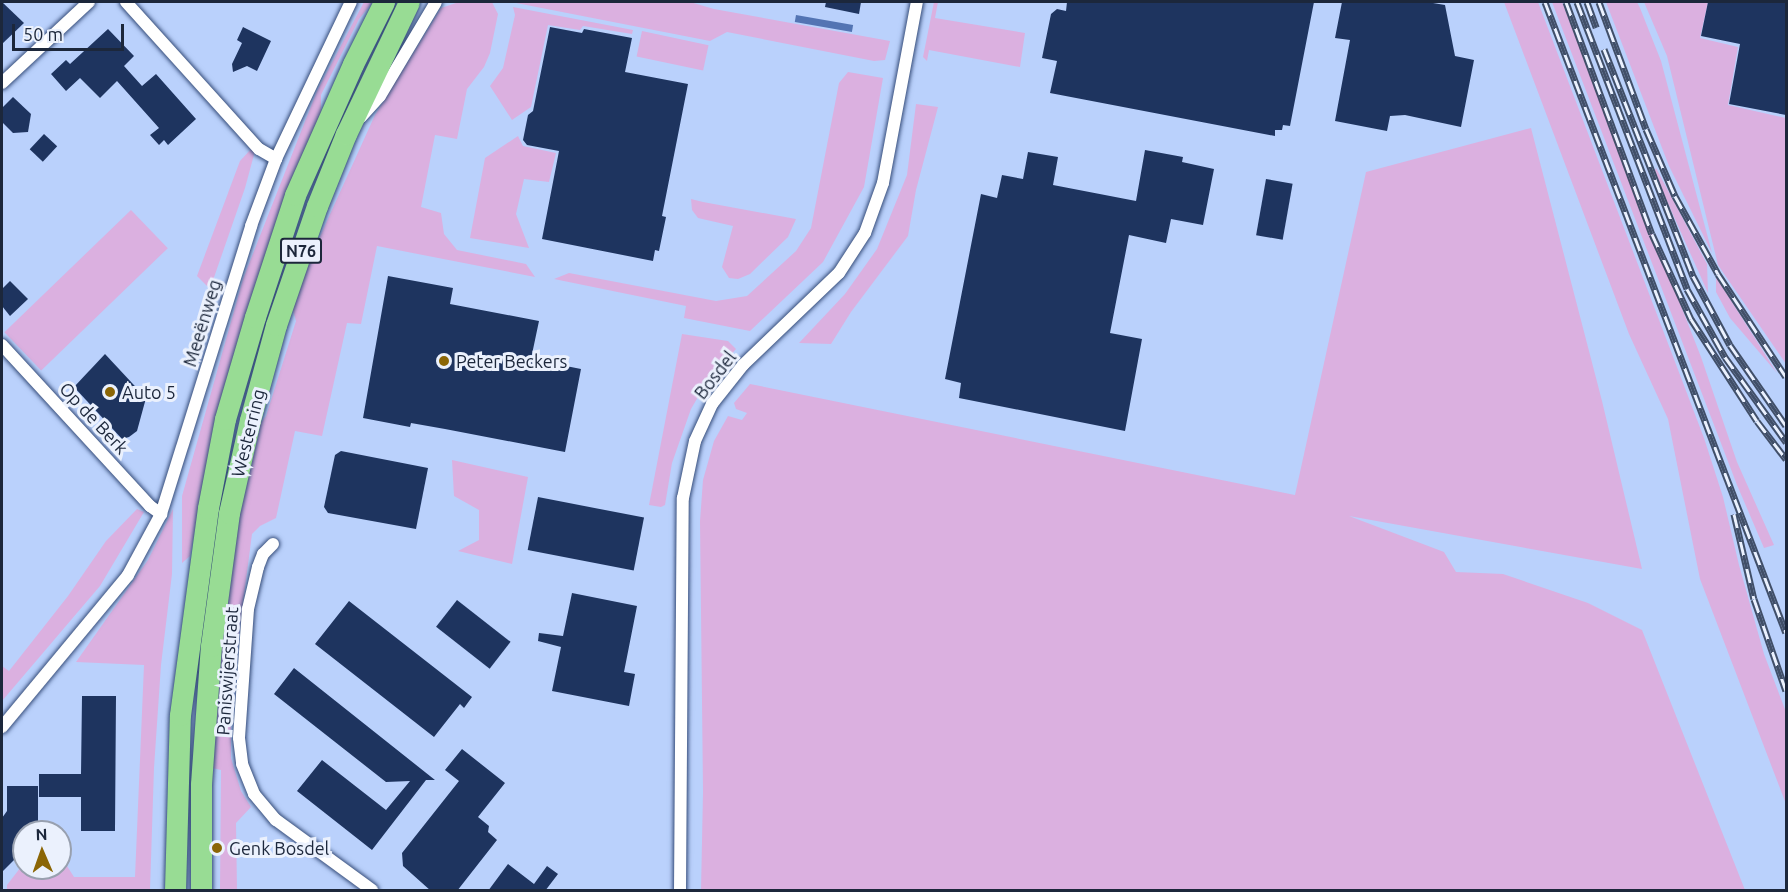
<!DOCTYPE html>
<meta charset="utf-8">
<style>
body{margin:0}
#map{position:relative;width:1788px;height:892px;overflow:hidden;background:#bad1fc;font-family:Ubuntu,sans-serif}
div>[style]{position:absolute}
[style*='--x']{left:calc(var(--x)*1px);top:calc(var(--y)*1px);width:calc(var(--w)*1px);rotate:calc(var(--a)*1deg)}
.green>*{inset:0;background:#dbb0e0;transform-origin:0 0}
.water>*{inset:0;background:#5374b3;transform-origin:0 0}
.building>*{inset:0;background:#1e345f;transform-origin:0 0}
.roads{filter:drop-shadow(0 0 2px #364d7a) drop-shadow(0 0 2px #364d7a)}
.minor>*{height:12px;margin:-6px;padding:0 6px;transform-origin:6px;border-radius:6px;background:#fff}
.trunk>*{height:21px;margin:-10.5px;padding:0 10.5px;transform-origin:10.5px;border-radius:10.5px;background:#98dc94}
.rail>*{height:7px;margin-top:-3.5px;transform-origin:0;background:repeating-linear-gradient(90deg,#ebf1fd 0 14px,#414f68 0 28px);box-sizing:border-box;border-block:2px solid #414f68}
.dots>*{width:16px;height:16px;translate:-50% -50%;box-sizing:border-box;border:3px solid #ebf1fd;border-radius:50%}
span{translate:-50% -50%;white-space:nowrap;text-align:center;line-height:1.15;-webkit-text-stroke:6px #ebf1fd;paint-order:stroke}
.shield-label span{padding:2px 4px;background:#ebf1fd;border:2px solid;border-radius:4px;-webkit-text-stroke-width:0}
.shield-label{font-size:16px;color:#1c273b;font-weight:700}
.street-label{font-size:18px;color:#1c273b}
.poi-label{font-size:18px;color:#1c273b}
.left{translate:0 -50%;text-align:left}
.frame{position:absolute;inset:0;border:3px solid #1c273b;pointer-events:none}
.north{position:absolute;left:12px;top:820px;width:60px;height:60px;box-sizing:border-box;background:#ebf1fd;border:2px solid #98a0af;border-radius:50%;rotate:358deg;font-size:16px;font-weight:700;line-height:24px;text-align:center;color:#1c273b}
.north::after{content:'';display:block;margin:auto;width:21px;height:27px;background:#8b6606;clip-path:polygon(50% 0,100% 100%,50% 72%,0 100%)}
.scale{position:absolute;left:12px;top:24px;width:112px;height:27px;box-sizing:border-box;border:3px solid #1c273b;border-top:0;padding-left:8px;font-size:18px;line-height:21px;white-space:nowrap;color:#1c273b;-webkit-text-stroke:4px #ebf1fd;paint-order:stroke}
</style>
<div id="map">
<div class="green">
<div style="clip-path:polygon(364px 2px,373px 2px,359px 19px,321px 95px,321px 112px,209px 455px,190px 556px,182px 563px,182px 496px,243px 279px,317px 91px)"></div>
<div style="clip-path:polygon(459px 2px,492px 2px,498px 14px,490px 53px,484px 67px,467px 89px,457px 139px,435px 135px,421px 207px,441px 213px,444px 234px,457px 250px,526px 264px,535px 277px,377px 246px,361px 324px,347px 323px,322px 436px,295px 431px,276px 518px,260px 526px,252px 534px,231px 695px,231px 758px,241px 791px,251px 807px,236px 823px,237px 890px,220px 890px,221px 770px,212px 768px,215px 690px,236px 530px,260px 424px,266px 416px,296px 321px,292px 307px,307px 265px,375px 115px,441px 8px)"></div>
<div style="clip-path:polygon(511px 2px,690px 2px,714px 9px,890px 41px,885px 60px,874px 61px,727px 32px,710px 41px)"></div>
<div style="clip-path:polygon(934px 2px,938px 2px,935px 18px,1025px 33px,1020px 67px,929px 50px,927px 61px,923px 57px)"></div>
<div style="clip-path:polygon(1504px 2px,1538px 2px,1704px 438px,1723px 497px,1739px 565px,1764px 654px,1786px 712px,1786px 804px,1700px 579px,1668px 419px,1629px 334px)"></div>
<div style="clip-path:polygon(1552px 2px,1562px 2px,1701px 357px,1737px 462px,1774px 545px,1764px 548px,1737px 485px)"></div>
<div style="clip-path:polygon(1606px 2px,1637px 2px,1640px 8px,1661px 61px,1712px 253px,1669px 166px)"></div>
<div style="clip-path:polygon(1644px 2px,1708px 2px,1700px 38px,1738px 47px,1728px 105px,1786px 118px,1786px 364px,1718px 265px,1667px 56px)"></div>
<div style="clip-path:polygon(513px 7px,633px 30px,632px 34px,583px 26px,580px 30px,548px 25px,531px 107px,512px 120px,490px 86px,503px 68px,515px 15px)"></div>
<div style="left:642px;top:31px;width:68px;height:26px;rotate:12deg"></div>
<div style="clip-path:polygon(848px 72px,883px 78px,864px 187px,823px 262px,750px 331px,684px 318px,686px 306px,554px 279px,569px 273px,716px 301px,747px 296px,796px 251px,811px 228px,839px 83px)"></div>
<div style="clip-path:polygon(916px 104px,938px 107px,916px 190px,908px 236px,851px 312px,831px 344px,799px 343px,845px 294px,877px 249px,907px 175px)"></div>
<div style="clip-path:polygon(1531px 128px,1602px 401px,1642px 569px,1349px 516px,1444px 552px,1456px 572px,1503px 574px,1588px 603px,1642px 630px,1745px 890px,701px 890px,703px 792px,700px 521px,703px 480px,714px 441px,728px 416px,742px 420px,747px 413px,736px 409px,734px 403px,750px 384px,1295px 495px,1366px 172px)"></div>
<div style="clip-path:polygon(518px 136px,523px 146px,556px 153px,549px 182px,524px 179px,516px 214px,529px 248px,470px 238px,485px 158px)"></div>
<div style="clip-path:polygon(251px 149px,255px 151px,245px 188px,211px 286px,207px 286px,197px 276px,240px 161px)"></div>
<div style="clip-path:polygon(1656px 168px,1707px 264px,1708px 293px,1654px 172px)"></div>
<div style="clip-path:polygon(691px 199px,703px 202px,796px 219px,788px 237px,750px 274px,738px 279px,729px 278px,722px 267px,733px 226px,698px 218px,692px 210px)"></div>
<div style="left:131px;top:210px;width:53px;height:176px;rotate:46deg"></div>
<div style="clip-path:polygon(1716px 277px,1777px 373px,1730px 318px,1716px 292px)"></div>
<div style="clip-path:polygon(682px 334px,728px 341px,736px 349px,705px 385px,691px 409px,672px 463px,665px 505px,661px 507px,649px 505px)"></div>
<div style="clip-path:polygon(452px 460px,528px 477px,512px 564px,458px 551px,479px 540px,479px 510px,454px 496px)"></div>
<div style="clip-path:polygon(137px 509px,144px 512px,100px 586px,2px 701px,2px 666px,9px 671px,68px 596px,106px 541px)"></div>
<div style="clip-path:polygon(173px 509px,172px 574px,161px 665px,154px 768px,150px 890px,7px 890px,7px 885px,24px 863px,24px 868px,60px 868px,60px 855px,74px 877px,135px 877px,144px 665px,76px 662px,148px 560px)"></div>
</div>
<div class="water">
<div style="left:796px;top:15px;width:58px;height:7px;rotate:10deg"></div>
</div>
<div class="building">
<div style="clip-path:polygon(2px 2px,24px 23px,2px 44px)"></div>
<div style="clip-path:polygon(826px 2px,861px 2px,859px 14px,825px 7px)"></div>
<div style="clip-path:polygon(1067px 2px,1314px 2px,1290px 126px,1283px 125px,1282px 130px,1275px 130px,1275px 136px,1050px 93px,1057px 61px,1042px 58px,1051px 14px,1057px 9px,1066px 11px)"></div>
<div style="clip-path:polygon(1342px 2px,1427px 2px,1445px 5px,1455px 56px,1474px 60px,1461px 127px,1405px 115px,1390px 116px,1387px 131px,1335px 121px,1350px 40px,1335px 38px)"></div>
<div style="clip-path:polygon(1708px 2px,1786px 2px,1786px 115px,1729px 104px,1740px 44px,1701px 36px)"></div>
<div style="clip-path:polygon(243px 27px,271px 41px,257px 71px,247px 66px,233px 72px,232px 64px,242px 43px,237px 40px)"></div>
<div style="clip-path:polygon(550px 27px,582px 33px,584px 29px,632px 38px,625px 72px,688px 84px,662px 216px,666px 217px,659px 251px,655px 250px,653px 261px,542px 239px,559px 151px,527px 145px,523px 140px,528px 115px,533px 111px)"></div>
<div style="clip-path:polygon(108px 29px,134px 56px,124px 66px,142px 86px,156px 74px,196px 119px,168px 145px,164px 140px,159px 145px,150px 135px,159px 128px,117px 81px,100px 98px,80px 78px,66px 91px,51px 74px,66px 60px,70px 64px)"></div>
<div style="clip-path:polygon(13px 97px,31px 114px,28px 132px,13px 133px,2px 122px,2px 108px)"></div>
<div style="left:44px;top:134px;width:18px;height:21px;rotate:43deg"></div>
<div style="clip-path:polygon(1145px 150px,1183px 157px,1182px 162px,1214px 169px,1203px 225px,1171px 219px,1166px 243px,1129px 235px,1110px 333px,1142px 339px,1125px 431px,959px 398px,961px 383px,945px 379px,981px 194px,997px 198px,1002px 175px,1023px 179px,1028px 152px,1058px 157px,1053px 185px,1136px 201px)"></div>
<div style="left:1266px;top:179px;width:27px;height:57px;rotate:10deg"></div>
<div style="clip-path:polygon(388px 276px,453px 288px,450px 304px,539px 321px,531px 359px,581px 369px,565px 452px,445px 429px,411px 423px,410px 427px,363px 418px)"></div>
<div style="clip-path:polygon(10px 281px,28px 299px,10px 316px,2px 306px,2px 289px)"></div>
<div style="clip-path:polygon(105px 354px,146px 398px,137px 431px,129px 437px,122px 439px,74px 387px)"></div>
<div style="clip-path:polygon(341px 451px,428px 468px,416px 529px,328px 513px,324px 507px,335px 455px)"></div>
<div style="left:538px;top:497px;width:108px;height:54px;rotate:11deg"></div>
<div style="clip-path:polygon(572px 593px,637px 606px,624px 672px,635px 674px,629px 706px,552px 691px,561px 647px,538px 641px,539px 633px,563px 636px)"></div>
<div style="left:457px;top:600px;width:68px;height:34px;rotate:38deg"></div>
<div style="clip-path:polygon(349px 601px,472px 697px,464px 708px,460px 704px,434px 737px,315px 644px)"></div>
<div style="clip-path:polygon(294px 668px,435px 780px,426px 780px,372px 850px,297px 791px,322px 760px,386px 810px,410px 781px,386px 782px,274px 694px)"></div>
<div style="clip-path:polygon(82px 696px,116px 696px,115px 831px,81px 831px,81px 797px,39px 797px,39px 774px,81px 774px)"></div>
<div style="clip-path:polygon(462px 749px,505px 783px,478px 817px,489px 826px,488px 832px,497px 840px,457px 891px,431px 891px,403px 866px,402px 853px,459px 781px,445px 770px)"></div>
<div style="clip-path:polygon(7px 786px,38px 786px,38px 832px,24px 832px,24px 850px,2px 872px,2px 818px,7px 811px)"></div>
<div style="clip-path:polygon(508px 864px,534px 884px,547px 866px,558px 874px,545px 891px,488px 891px)"></div>
</div>
<div class="roads">
<div class="minor">
<div style="--x:126;--y:2;--w:198;--a:47.9"></div>
<div style="--x:259;--y:149;--w:20;--a:30"></div>
<div style="--x:2;--y:83;--w:119;--a:-43"></div>
<div style="--x:361;--y:117;--w:28;--a:-48"></div>
<div style="--x:380;--y:96;--w:109;--a:-59.2"></div>
<div style="--x:2;--y:345;--w:219;--a:47.4"></div>
<div style="--x:150;--y:506;--w:14;--a:36"></div>
<div style="--x:273;--y:544;--w:14;--a:135"></div>
<div style="--x:263;--y:554;--w:14;--a:111"></div>
<div style="--x:258;--y:567;--w:43;--a:103.4"></div>
<div style="--x:248;--y:609;--w:129;--a:94"></div>
<div style="--x:239;--y:738;--w:26;--a:83"></div>
<div style="--x:242;--y:764;--w:32;--a:68"></div>
<div style="--x:254;--y:794;--w:34;--a:50"></div>
<div style="--x:276;--y:820;--w:119;--a:36.1"></div>
<div style="--x:2;--y:727;--w:197;--a:-50.3"></div>
<div style="--x:128;--y:575;--w:69;--a:-61.6"></div>
<div style="--x:161;--y:514;--w:302;--a:-72.6"></div>
<div style="--x:251;--y:226;--w:72;--a:-69.5"></div>
<div style="--x:276;--y:159;--w:174;--a:-64.5"></div>
<div style="--x:680;--y:890;--w:392;--a:-89.6"></div>
<div style="--x:683;--y:498;--w:58;--a:-78.1"></div>
<div style="--x:695;--y:441;--w:41;--a:-65.3"></div>
<div style="--x:712;--y:404;--w:50;--a:-51.5"></div>
<div style="--x:743;--y:365;--w:133;--a:-43.8"></div>
<div style="--x:839;--y:273;--w:48;--a:-57"></div>
<div style="--x:865;--y:233;--w:53;--a:-70.2"></div>
<div style="--x:883;--y:183;--w:184;--a:-79.4"></div>
</div>
<div class="trunk">
<div style="--x:175;--y:890;--w:175;--a:-88.4"></div>
<div style="--x:180;--y:715;--w:209;--a:-82.3"></div>
<div style="--x:208;--y:508;--w:91;--a:-79.2"></div>
<div style="--x:225;--y:419;--w:106;--a:-73.6"></div>
<div style="--x:255;--y:317;--w:128;--a:-71.8"></div>
<div style="--x:295;--y:195;--w:143;--a:-66.1"></div>
<div style="--x:353;--y:64;--w:69;--a:-63.4"></div>
<div style="--x:201;--y:890;--w:106;--a:-90"></div>
<div style="--x:201;--y:784;--w:138;--a:-85.9"></div>
<div style="--x:211;--y:646;--w:134;--a:-82.3"></div>
<div style="--x:229;--y:513;--w:95;--a:-77.3"></div>
<div style="--x:250;--y:420;--w:98;--a:-74.7"></div>
<div style="--x:276;--y:325;--w:126;--a:-71"></div>
<div style="--x:317;--y:206;--w:78;--a:-68.1"></div>
<div style="--x:346;--y:134;--w:146;--a:-64.5"></div>
</div>
</div>
<div class="rail">
<div style="--x:1545;--y:2;--w:675;--a:69.1"></div>
<div style="--x:1566;--y:2;--w:247;--a:69.7"></div>
<div style="--x:1652;--y:234;--w:94;--a:65.4"></div>
<div style="--x:1691;--y:319;--w:121;--a:57.1"></div>
<div style="--x:1757;--y:421;--w:48;--a:52.7"></div>
<div style="--x:1577;--y:2;--w:307;--a:69"></div>
<div style="--x:1687;--y:289;--w:78;--a:60.8"></div>
<div style="--x:1725;--y:357;--w:105;--a:54.3"></div>
<div style="--x:1587;--y:2;--w:27;--a:70"></div>
<div style="--x:1599;--y:2;--w:135;--a:69.7"></div>
<div style="--x:1646;--y:129;--w:73;--a:66.6"></div>
<div style="--x:1675;--y:196;--w:89;--a:61.1"></div>
<div style="--x:1718;--y:274;--w:123;--a:56.6"></div>
<div style="--x:1604;--y:49;--w:244;--a:68.6"></div>
<div style="--x:1693;--y:276;--w:78;--a:61.8"></div>
<div style="--x:1730;--y:345;--w:98;--a:55.3"></div>
<div style="--x:1734;--y:514;--w:87;--a:76.8"></div>
<div style="--x:1754;--y:599;--w:97;--a:70.8"></div>
</div>
<div class="dots">
<div style="left:444px;top:361px;background:#8b6606"></div>
<div style="left:110px;top:392px;background:#8b6606"></div>
<div style="left:217px;top:848px;background:#8b6606"></div>
</div>
<div class="shield-label">
<span style="left:301px;top:251px">N76</span>
</div>
<div class="street-label">
<span style="left:202px;top:323px;rotate:-73deg">Meeënweg</span>
<span style="left:715px;top:375px;rotate:-52deg">Bosdel</span>
<span style="left:94px;top:418px;rotate:47deg">Op de Berk</span>
<span style="left:248px;top:433px;rotate:-76deg">Westerring</span>
<span style="left:227px;top:671px;rotate:-86deg">Paniswijerstraat</span>
</div>
<div class="poi-label">
<span class="left" style="left:456px;top:361px">Peter Beckers</span>
<span class="left" style="left:122px;top:392px">Auto 5</span>
<span class="left" style="left:229px;top:848px">Genk Bosdel</span>
</div>
<div class="frame"></div>
<div class="north">N</div>
<div class="scale">50 m</div>
</div>
